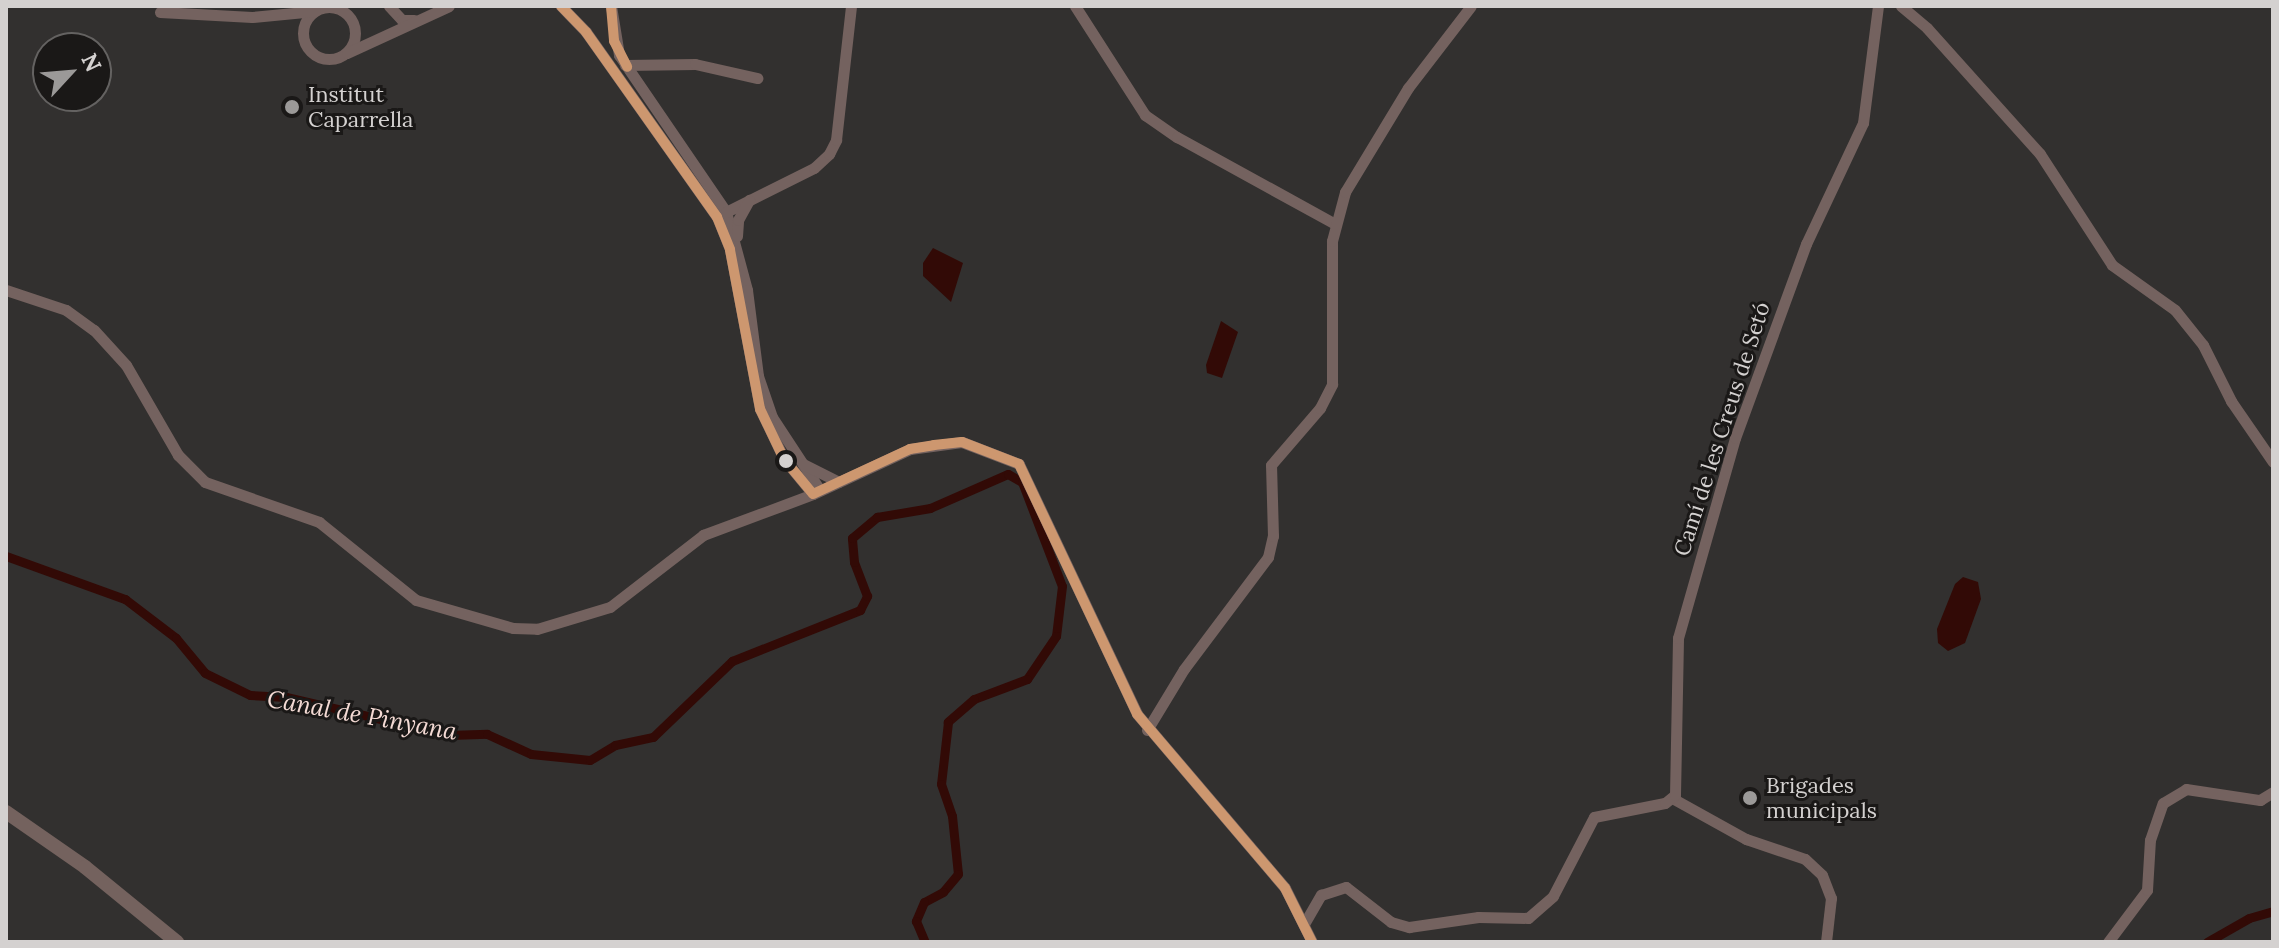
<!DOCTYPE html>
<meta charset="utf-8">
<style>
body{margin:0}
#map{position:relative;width:2279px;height:948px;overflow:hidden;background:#32302f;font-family:Lora,serif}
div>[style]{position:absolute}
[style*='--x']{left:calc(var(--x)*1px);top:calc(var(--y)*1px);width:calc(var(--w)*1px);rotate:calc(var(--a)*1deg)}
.water>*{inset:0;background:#320a06}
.canal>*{height:9px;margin:-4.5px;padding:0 4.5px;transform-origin:4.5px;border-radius:4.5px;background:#320a06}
.minor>*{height:11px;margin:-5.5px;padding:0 5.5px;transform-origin:5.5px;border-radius:5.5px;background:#74625f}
.minor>.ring{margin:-5.5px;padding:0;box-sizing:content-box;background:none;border:11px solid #74625f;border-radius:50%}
.major>*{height:14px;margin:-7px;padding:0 7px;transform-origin:7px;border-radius:7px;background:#74625e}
.bus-1>*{height:10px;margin:-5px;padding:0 5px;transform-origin:5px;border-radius:5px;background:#cd976f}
.dots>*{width:22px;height:22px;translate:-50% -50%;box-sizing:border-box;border:4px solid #1a1817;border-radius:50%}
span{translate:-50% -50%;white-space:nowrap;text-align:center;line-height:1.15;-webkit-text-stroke:6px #1a1817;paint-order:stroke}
.poi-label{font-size:22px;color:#d4d1d0}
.left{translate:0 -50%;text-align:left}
.street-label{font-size:22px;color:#d4d1d0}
.water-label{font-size:24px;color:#f5dbd5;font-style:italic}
.frame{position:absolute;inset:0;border:8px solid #d4d1d0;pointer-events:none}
.north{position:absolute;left:32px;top:32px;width:80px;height:80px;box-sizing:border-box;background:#1a1817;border:2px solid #646261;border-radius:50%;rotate:64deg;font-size:22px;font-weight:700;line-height:32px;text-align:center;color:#d4d1d0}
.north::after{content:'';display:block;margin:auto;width:28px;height:36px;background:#9b9998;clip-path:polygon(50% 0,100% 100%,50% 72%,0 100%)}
</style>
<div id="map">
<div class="water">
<div style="clip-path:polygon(933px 248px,963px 263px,951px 302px,923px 276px,923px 263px)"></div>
<div style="clip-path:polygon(1221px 321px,1238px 332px,1222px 378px,1207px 373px,1206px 365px)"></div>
<div style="clip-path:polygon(1963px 577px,1978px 582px,1981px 599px,1965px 643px,1948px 651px,1938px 643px,1937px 629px,1955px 584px)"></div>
</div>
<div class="canal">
<div style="--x:6;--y:556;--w:127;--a:19.9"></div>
<div style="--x:125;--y:599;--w:64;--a:37.4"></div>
<div style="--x:176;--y:638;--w:45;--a:50.4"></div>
<div style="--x:205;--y:673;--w:50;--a:26.1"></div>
<div style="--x:250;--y:695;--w:36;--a:3"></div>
<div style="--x:286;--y:697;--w:167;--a:13.1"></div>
<div style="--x:449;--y:735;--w:38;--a:-2"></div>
<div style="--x:487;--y:734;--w:48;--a:24.4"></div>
<div style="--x:531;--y:754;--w:59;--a:5.8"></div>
<div style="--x:590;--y:760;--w:29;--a:-31"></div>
<div style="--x:615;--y:745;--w:39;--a:-12"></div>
<div style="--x:653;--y:737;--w:110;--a:-43.9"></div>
<div style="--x:732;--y:661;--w:138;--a:-21.7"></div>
<div style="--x:860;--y:610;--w:16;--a:-63"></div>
<div style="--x:867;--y:596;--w:36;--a:-111"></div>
<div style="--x:854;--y:562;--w:24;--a:-95"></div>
<div style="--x:852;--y:538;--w:33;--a:-40"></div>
<div style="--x:877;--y:517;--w:54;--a:-9.6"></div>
<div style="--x:930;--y:508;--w:85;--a:-23.6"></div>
<div style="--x:1008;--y:474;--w:16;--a:30"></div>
<div style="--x:1022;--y:482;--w:111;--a:69"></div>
<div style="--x:1062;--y:586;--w:50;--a:96.8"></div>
<div style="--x:1056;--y:636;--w:52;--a:124"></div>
<div style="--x:1027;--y:679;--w:57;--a:159.3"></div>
<div style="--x:974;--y:699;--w:35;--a:139"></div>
<div style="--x:948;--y:722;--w:62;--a:96.4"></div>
<div style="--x:941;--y:784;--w:34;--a:71"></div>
<div style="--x:952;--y:816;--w:58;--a:84.1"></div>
<div style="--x:958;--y:874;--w:23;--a:130"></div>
<div style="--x:943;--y:892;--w:21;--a:152"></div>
<div style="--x:924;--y:902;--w:21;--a:113"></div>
<div style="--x:916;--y:921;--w:23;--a:67"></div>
<div style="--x:2207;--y:942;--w:48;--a:-29.7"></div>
<div style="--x:2249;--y:918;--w:25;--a:-16"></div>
</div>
<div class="minor">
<div style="--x:389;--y:6;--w:19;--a:47"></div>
<div style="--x:402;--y:20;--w:12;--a:0"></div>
<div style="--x:561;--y:6;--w:36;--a:46"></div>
<div style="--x:586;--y:32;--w:227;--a:54.7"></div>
<div style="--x:717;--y:217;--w:35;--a:68"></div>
<div style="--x:730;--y:250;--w:162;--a:79.3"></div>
<div style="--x:760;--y:409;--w:55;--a:64.4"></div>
<div style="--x:784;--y:459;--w:45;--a:50.4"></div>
<div style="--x:611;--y:6;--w:50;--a:80.7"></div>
<div style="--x:619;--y:55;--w:190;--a:55.7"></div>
<div style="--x:726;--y:212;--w:81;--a:74.9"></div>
<div style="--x:747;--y:290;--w:87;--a:82.7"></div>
<div style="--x:758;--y:376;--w:43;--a:71.1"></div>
<div style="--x:772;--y:417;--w:84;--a:56.7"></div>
<div style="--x:1075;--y:6;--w:130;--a:57.3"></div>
<div style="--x:1145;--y:115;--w:39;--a:35"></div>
<div style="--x:1177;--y:137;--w:180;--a:28.8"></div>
<div style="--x:1901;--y:6;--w:34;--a:40"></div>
<div style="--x:1927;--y:28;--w:169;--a:48.1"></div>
<div style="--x:2040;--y:154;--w:132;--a:57"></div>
<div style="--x:2112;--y:265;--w:77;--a:35.5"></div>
<div style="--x:2175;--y:310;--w:45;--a:51.3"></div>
<div style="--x:2203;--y:345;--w:63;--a:63.4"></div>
<div style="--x:2231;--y:401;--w:74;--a:55.5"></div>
<div class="ring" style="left:303px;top:7px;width:41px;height:41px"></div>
<div style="--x:160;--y:12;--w:92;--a:3.1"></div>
<div style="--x:252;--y:17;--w:63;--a:-5.4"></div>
<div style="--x:347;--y:53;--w:112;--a:-24.7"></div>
<div style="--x:625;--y:65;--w:70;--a:-0.8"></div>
<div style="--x:695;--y:64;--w:64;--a:12.7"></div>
<div style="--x:726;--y:212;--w:98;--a:-26.6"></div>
<div style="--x:814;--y:168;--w:21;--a:-43"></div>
<div style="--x:829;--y:154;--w:16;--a:-63"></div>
<div style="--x:836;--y:140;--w:135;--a:-83.6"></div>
<div style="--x:737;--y:236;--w:16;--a:-86"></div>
<div style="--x:738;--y:220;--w:23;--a:-61"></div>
<div style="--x:6;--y:290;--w:63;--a:18.4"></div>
<div style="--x:66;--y:310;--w:34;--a:36"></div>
<div style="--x:94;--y:330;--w:47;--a:47.6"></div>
<div style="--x:126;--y:365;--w:104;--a:60"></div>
<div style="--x:178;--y:455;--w:38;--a:45"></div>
<div style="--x:205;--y:482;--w:121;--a:19.3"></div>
<div style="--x:319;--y:522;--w:124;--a:38.8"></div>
<div style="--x:416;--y:600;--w:101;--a:16.1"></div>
<div style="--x:513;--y:628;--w:24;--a:2"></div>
<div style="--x:537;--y:629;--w:76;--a:-16.8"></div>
<div style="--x:610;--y:607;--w:118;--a:-37.7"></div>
<div style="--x:703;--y:535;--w:117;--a:-20.4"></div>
<div style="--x:813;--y:494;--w:107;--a:-24.9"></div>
<div style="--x:910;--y:449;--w:52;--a:-7.7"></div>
<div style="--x:962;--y:442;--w:61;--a:21.1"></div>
<div style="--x:1019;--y:464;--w:276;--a:64.7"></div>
<div style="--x:1137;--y:714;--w:228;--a:49.6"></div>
<div style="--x:1285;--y:888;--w:60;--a:63.4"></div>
<div style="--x:803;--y:464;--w:40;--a:26.6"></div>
<div style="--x:1147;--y:730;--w:71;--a:-58.8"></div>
<div style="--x:1184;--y:669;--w:140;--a:-53.1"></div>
<div style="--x:1268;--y:557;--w:22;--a:-77"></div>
<div style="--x:1273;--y:536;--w:71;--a:-91.6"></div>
<div style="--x:1271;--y:465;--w:75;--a:-49.3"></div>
<div style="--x:1320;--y:408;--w:27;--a:-63"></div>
<div style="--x:1332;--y:384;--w:143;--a:-90"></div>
<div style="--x:1332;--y:241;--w:51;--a:-75.1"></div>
<div style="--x:1345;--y:192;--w:122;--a:-58.8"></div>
<div style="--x:1408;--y:88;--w:103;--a:-52.5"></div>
<div style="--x:1672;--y:798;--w:85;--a:29"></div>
<div style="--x:1746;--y:839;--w:62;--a:18.7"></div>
<div style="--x:1805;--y:859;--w:23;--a:43"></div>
<div style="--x:1822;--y:875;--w:25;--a:69"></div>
<div style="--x:1831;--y:898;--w:44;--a:96.5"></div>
<div style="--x:1304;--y:924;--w:34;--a:-60"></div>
<div style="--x:1321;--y:895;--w:26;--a:-18"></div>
<div style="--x:1346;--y:887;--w:57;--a:37.9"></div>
<div style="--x:1391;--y:922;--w:19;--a:16"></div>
<div style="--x:1409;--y:927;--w:70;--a:-8.2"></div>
<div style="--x:1478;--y:917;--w:50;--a:1.1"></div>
<div style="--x:1528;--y:918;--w:33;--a:-41"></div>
<div style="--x:1553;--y:896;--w:89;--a:-62.6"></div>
<div style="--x:1594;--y:817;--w:72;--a:-11.2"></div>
<div style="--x:1665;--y:803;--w:13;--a:-39"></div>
<div style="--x:1675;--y:795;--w:157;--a:-88.9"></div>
<div style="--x:1678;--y:638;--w:208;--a:-74.1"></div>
<div style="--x:1735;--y:438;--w:207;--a:-69.9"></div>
<div style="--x:1806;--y:244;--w:134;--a:-64.8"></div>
<div style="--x:1863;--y:123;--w:118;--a:-82.7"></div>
<div style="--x:2108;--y:942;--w:65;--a:-53.1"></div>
<div style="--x:2147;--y:890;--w:50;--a:-86.6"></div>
<div style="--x:2150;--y:840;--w:39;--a:-71"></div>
<div style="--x:2163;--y:803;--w:27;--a:-31"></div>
<div style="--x:2186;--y:789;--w:75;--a:8.5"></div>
<div style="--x:2260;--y:800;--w:15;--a:-32"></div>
</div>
<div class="major">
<div style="--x:6;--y:812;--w:96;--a:34.8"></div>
<div style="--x:85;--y:867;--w:119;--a:39.2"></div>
</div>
<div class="bus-1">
<div style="--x:561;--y:6;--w:36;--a:46"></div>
<div style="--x:586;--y:32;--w:227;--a:54.7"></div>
<div style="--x:717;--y:217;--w:35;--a:68"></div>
<div style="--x:730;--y:250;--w:162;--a:79.3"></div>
<div style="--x:760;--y:409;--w:55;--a:64.4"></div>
<div style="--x:784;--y:459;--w:45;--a:50.4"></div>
<div style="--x:611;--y:6;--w:35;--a:85"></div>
<div style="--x:614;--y:41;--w:29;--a:63"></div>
<div style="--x:813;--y:494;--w:107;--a:-24.9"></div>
<div style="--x:910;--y:449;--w:24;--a:-9"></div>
<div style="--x:934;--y:445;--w:28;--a:-6"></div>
<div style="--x:962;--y:442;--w:61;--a:21.1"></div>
<div style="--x:1019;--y:464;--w:276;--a:64.7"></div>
<div style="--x:1137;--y:714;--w:228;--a:49.6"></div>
<div style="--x:1285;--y:888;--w:60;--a:63.4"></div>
</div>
<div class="dots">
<div style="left:292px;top:107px;background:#9b9998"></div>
<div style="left:786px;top:461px;background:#d4d1d0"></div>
<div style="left:1750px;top:798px;background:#9b9998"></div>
</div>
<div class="poi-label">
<span class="left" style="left:308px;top:107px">Institut<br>Caparrella</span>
<span class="left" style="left:1766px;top:798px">Brigades<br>municipals</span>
</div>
<div class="street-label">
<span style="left:1722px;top:429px;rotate:-72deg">Camí de les Creus de Setó</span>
</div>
<div class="water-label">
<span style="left:362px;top:715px;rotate:10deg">Canal de Pinyana</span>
</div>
<div class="frame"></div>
<div class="north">N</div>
</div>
